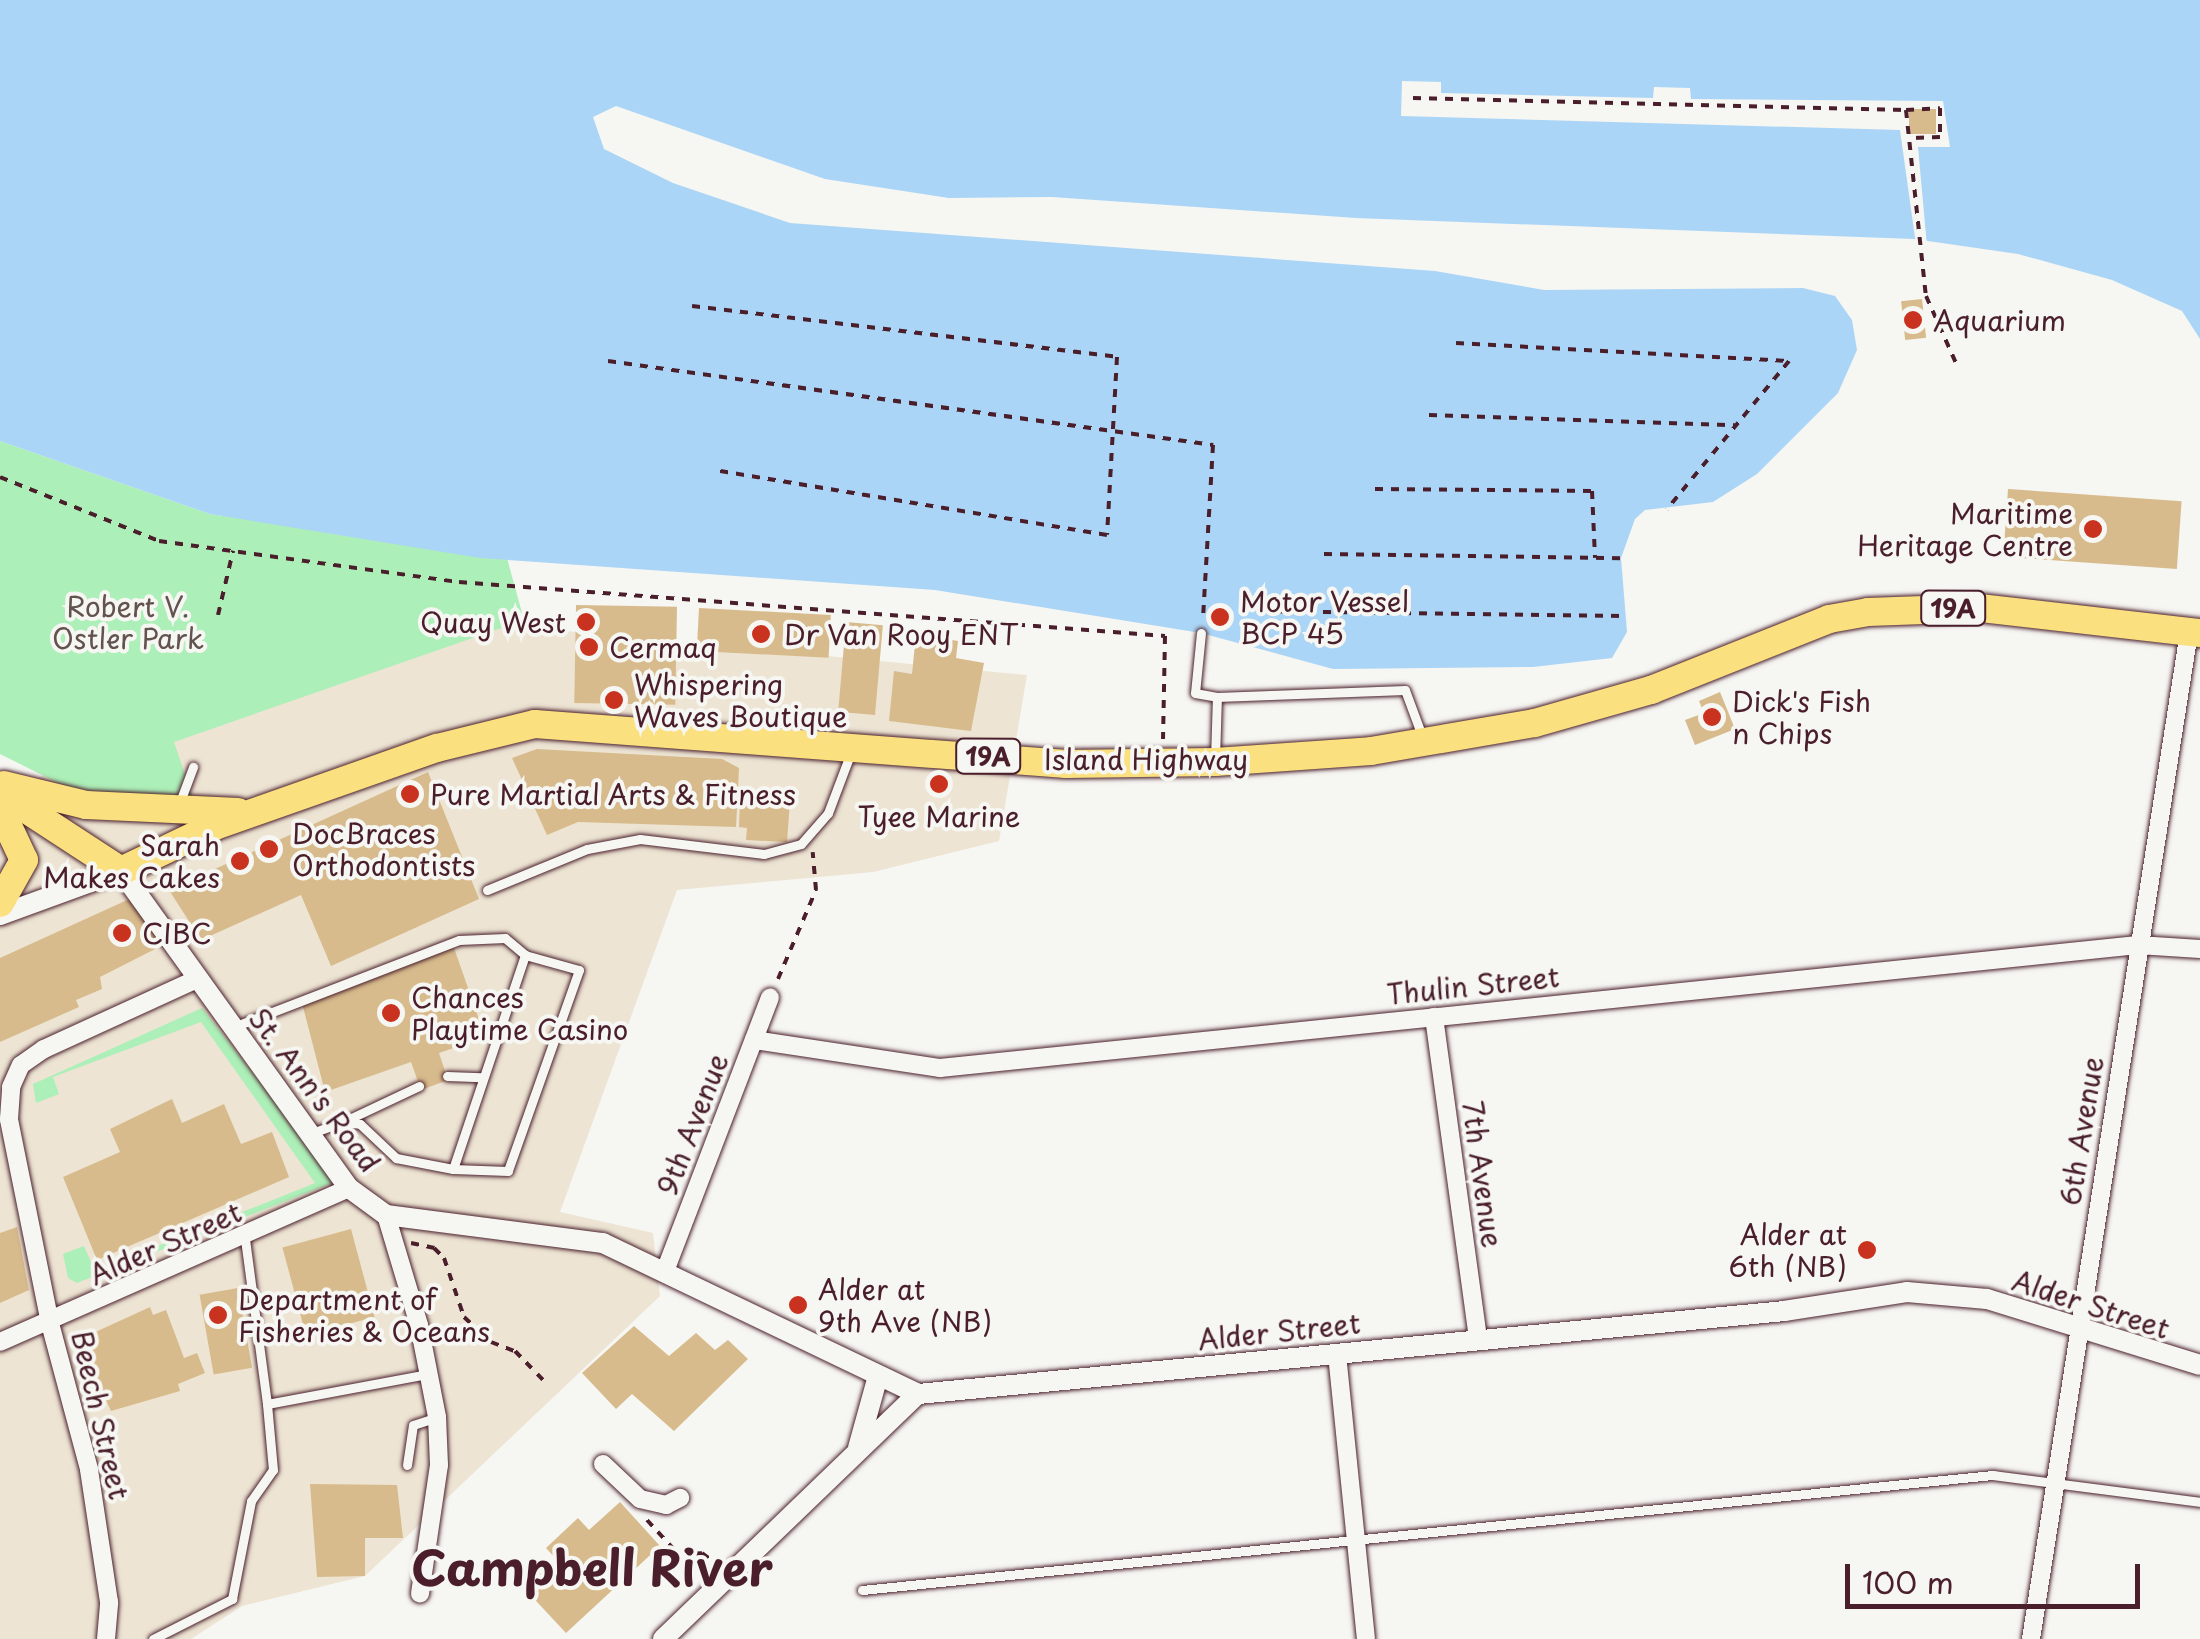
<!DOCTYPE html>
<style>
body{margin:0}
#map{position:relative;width:2200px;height:1639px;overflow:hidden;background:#f6f6f2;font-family:"Playpen Sans",sans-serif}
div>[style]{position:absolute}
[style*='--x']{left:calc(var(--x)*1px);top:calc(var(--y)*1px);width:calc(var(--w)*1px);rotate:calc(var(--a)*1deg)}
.built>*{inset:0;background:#ede4d3}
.green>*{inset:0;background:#adefb8}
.water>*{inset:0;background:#abd5f6}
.pier>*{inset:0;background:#f6f6f2}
.building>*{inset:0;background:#d7bb8c;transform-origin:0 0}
.path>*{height:4px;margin-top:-2px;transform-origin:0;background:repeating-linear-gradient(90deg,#4a1f2b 0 8px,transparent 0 16px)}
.roads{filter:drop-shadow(0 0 2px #4a1f2b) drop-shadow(0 0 2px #4a1f2b)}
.service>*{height:9px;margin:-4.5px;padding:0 4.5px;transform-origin:4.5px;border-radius:4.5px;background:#f6f6f2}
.minor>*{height:18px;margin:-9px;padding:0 9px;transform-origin:9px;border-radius:9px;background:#f6f6f2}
.tertiary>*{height:20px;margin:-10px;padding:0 10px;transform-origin:10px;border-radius:10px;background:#f6f6f2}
.primary>*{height:28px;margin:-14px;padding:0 14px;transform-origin:14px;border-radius:14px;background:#fbe080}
.dots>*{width:28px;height:28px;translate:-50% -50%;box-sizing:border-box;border:5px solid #f6f6f2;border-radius:50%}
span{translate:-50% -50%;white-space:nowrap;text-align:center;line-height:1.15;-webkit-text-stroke:8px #f6f6f2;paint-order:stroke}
.shield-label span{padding:2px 8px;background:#f6f6f2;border:2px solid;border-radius:8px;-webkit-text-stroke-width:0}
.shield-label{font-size:25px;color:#4a1f2b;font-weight:700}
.poi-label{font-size:28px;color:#4a1f2b}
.left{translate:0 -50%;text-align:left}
.right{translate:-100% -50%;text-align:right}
.park-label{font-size:28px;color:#63534e}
.street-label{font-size:28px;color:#4a1f2b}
.town-label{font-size:48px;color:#4a1f2b;font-weight:700}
.scale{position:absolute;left:1845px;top:1564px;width:295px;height:45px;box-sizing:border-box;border:5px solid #4a1f2b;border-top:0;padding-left:12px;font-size:30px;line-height:35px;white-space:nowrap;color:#4a1f2b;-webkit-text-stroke:8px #f6f6f2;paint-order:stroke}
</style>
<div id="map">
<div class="built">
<div style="clip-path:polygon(419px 617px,1027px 675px,999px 841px,873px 872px,677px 890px,560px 1212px,653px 1233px,660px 1296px,365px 1576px,242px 1606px,191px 1639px,0 1639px,0 794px)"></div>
</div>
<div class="green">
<div style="clip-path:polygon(0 441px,210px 514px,507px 558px,524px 620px,174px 742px,195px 804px,68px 788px,0 754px)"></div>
<div style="clip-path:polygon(202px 1008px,337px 1181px,77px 1283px,68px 1278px,63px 1254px,84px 1246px,95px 1271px,315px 1183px,201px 1022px,53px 1077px,59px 1094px,36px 1103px,33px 1084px)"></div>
</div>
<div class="water">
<div style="clip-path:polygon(0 0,2200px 0,2200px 339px,2182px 311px,2112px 280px,2018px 254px,1914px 239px,1356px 218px,1052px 197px,949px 198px,825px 179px,616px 106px,593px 117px,604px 149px,673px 183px,790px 223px,1435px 271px,1544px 290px,1803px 288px,1835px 296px,1852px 320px,1857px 350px,1838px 393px,1757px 474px,1713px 502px,1645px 510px,1635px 519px,1621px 558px,1627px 632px,1612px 658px,1533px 667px,1333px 669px,1201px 633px,935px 590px,480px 558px,210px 514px,0 441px)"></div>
</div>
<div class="pier">
<div style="clip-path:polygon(1402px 81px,1441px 82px,1441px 93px,1653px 98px,1654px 87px,1690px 88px,1691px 99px,1943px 101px,1950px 147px,1918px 147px,1927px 246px,1916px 245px,1900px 130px,1401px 116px)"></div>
</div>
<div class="building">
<div style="left:1909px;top:109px;width:27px;height:25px"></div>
<div style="left:1922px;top:299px;width:39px;height:21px;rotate:84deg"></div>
<div style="left:2008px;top:489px;width:174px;height:68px;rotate:4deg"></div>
<div style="left:576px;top:605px;width:101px;height:98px;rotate:1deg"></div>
<div style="left:699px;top:608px;width:132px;height:43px;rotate:3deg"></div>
<div style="left:846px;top:622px;width:37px;height:90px;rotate:5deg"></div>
<div style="clip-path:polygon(916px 634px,958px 641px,956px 658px,984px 663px,971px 731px,889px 721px,894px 671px,912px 674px)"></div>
<div style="clip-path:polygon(1720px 692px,1735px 729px,1695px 745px,1685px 720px,1704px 713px,1699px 701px)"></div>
<div style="clip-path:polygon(537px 749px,722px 759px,739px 768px,736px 827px,578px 822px,547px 835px,512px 758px)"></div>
<div style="clip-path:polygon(428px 772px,479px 899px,331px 966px,301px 895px,201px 940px,169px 890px)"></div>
<div style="clip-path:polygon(740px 798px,790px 801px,787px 842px,746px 840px,747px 828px,739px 827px)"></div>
<div style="clip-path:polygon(136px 896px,169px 942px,100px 977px,102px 989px,76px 1000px,79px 1007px,0 1042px,0 958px)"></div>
<div style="clip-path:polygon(453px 945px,482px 1028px,468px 1032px,471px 1042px,439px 1053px,448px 1080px,421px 1090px,411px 1062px,325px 1092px,301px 999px)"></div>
<div style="clip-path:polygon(172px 1099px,182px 1123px,224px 1104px,241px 1144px,272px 1132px,289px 1177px,97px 1260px,63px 1177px,120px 1152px,110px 1129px)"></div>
<div style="clip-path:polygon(17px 1227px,29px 1290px,0 1303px,0 1233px)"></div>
<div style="left:351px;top:1229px;width:91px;height:71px;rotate:75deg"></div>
<div style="left:238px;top:1288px;width:81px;height:39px;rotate:80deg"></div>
<div style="clip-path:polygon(150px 1307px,153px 1315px,166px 1310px,184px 1358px,197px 1353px,205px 1373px,178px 1384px,180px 1391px,111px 1411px,78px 1340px)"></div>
<div style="clip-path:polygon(634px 1326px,669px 1356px,696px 1333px,715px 1350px,728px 1340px,748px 1359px,674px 1431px,632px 1394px,616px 1409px,582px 1373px)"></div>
<div style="clip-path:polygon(310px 1484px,397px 1485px,403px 1538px,365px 1538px,365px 1576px,317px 1577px)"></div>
<div style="clip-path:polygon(620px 1502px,660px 1546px,566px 1633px,524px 1588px,556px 1559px,546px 1548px,578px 1518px,589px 1530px)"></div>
</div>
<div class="path">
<div style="--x:1413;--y:98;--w:493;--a:1.4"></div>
<div style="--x:1906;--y:110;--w:187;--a:83.9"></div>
<div style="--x:1926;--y:296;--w:73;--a:65.9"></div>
<div style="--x:1906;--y:110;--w:34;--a:-3"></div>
<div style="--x:1940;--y:108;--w:29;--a:90"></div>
<div style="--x:1940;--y:137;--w:28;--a:178"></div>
<div style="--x:692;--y:306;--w:428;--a:6.8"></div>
<div style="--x:1117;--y:357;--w:178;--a:93.2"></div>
<div style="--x:1107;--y:535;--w:398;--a:-170.6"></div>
<div style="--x:1456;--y:343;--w:333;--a:3.1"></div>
<div style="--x:1789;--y:361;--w:192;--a:129.5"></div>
<div style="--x:608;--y:361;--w:611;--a:7.9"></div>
<div style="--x:1213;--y:445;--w:174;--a:93.3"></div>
<div style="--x:1429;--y:415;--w:306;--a:1.9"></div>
<div style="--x:0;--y:477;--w:171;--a:21.9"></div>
<div style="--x:159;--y:541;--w:303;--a:7.8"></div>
<div style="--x:459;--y:582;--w:708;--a:4.37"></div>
<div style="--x:1165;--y:636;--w:103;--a:91.1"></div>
<div style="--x:1375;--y:489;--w:217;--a:0.5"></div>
<div style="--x:1592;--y:491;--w:67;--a:87.4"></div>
<div style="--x:1324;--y:554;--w:297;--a:0.8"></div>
<div style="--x:1259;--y:611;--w:366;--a:0.8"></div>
<div style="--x:218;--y:615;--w:66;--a:-76.8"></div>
<div style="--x:778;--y:979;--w:97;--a:-66.9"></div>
<div style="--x:816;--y:890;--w:38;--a:-95"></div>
<div style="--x:411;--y:1243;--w:24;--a:12"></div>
<div style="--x:434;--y:1248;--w:14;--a:45"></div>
<div style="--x:444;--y:1258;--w:62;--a:71.3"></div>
<div style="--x:464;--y:1317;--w:37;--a:43"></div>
<div style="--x:491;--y:1342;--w:26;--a:21"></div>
<div style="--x:515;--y:1351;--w:43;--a:45.9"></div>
<div style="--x:647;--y:1520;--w:46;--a:47.6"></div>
<div style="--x:678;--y:1554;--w:24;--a:-2"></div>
<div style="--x:702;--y:1553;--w:15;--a:37"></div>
</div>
<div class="roads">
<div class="service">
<div style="--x:1201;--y:633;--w:60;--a:95.7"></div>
<div style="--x:1195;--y:693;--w:22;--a:10"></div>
<div style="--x:1215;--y:759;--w:62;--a:-88.2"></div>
<div style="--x:1217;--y:697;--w:188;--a:-2.1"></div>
<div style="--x:1405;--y:690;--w:49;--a:69.7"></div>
<div style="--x:178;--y:807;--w:43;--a:-69.4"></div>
<div style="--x:487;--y:890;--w:108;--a:-22.3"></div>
<div style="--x:587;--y:849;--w:54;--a:-10.7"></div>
<div style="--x:640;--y:839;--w:125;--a:6.9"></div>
<div style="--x:764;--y:854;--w:38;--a:-15"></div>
<div style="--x:801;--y:844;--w:41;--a:-48.9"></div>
<div style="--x:828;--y:813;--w:65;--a:-69.3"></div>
<div style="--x:525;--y:955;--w:56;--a:15.5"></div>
<div style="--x:579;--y:970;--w:213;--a:109.5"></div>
<div style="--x:508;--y:1171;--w:55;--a:-177.9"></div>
<div style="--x:453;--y:1169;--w:226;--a:-71.4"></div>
<div style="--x:236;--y:1026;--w:239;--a:-21.1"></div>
<div style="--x:459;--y:940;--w:46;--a:-2.5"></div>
<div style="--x:505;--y:938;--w:26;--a:40"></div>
<div style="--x:447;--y:1076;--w:34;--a:2"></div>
<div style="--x:345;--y:1121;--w:82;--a:-25.3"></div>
<div style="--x:312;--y:1133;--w:32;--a:-20"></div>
<div style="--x:342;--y:1122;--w:18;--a:6"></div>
<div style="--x:360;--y:1124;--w:50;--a:43.4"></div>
<div style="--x:396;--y:1158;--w:58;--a:10.9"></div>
<div style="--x:245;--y:1239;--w:166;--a:82.4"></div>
<div style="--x:267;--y:1404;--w:164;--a:-10.6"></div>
<div style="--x:407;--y:1465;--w:40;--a:-81.5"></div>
<div style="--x:413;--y:1425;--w:25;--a:-18"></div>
<div style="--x:862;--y:1590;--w:1137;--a:-5.81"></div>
<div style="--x:1993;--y:1475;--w:209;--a:7.4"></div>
<div style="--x:153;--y:1639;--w:89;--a:-26.9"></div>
<div style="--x:232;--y:1599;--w:100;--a:-79"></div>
<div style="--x:251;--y:1501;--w:38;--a:-55"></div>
<div style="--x:273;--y:1470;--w:66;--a:-95.2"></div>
</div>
<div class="minor">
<div style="--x:1434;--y:1017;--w:325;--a:82.2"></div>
<div style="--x:754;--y:1040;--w:188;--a:8.6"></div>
<div style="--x:940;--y:1068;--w:1204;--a:-5.86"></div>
<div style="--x:2138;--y:945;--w:62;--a:3.7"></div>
<div style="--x:386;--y:1215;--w:115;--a:73.3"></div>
<div style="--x:419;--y:1325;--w:94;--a:78.9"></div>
<div style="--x:437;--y:1417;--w:48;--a:87.6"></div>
<div style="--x:439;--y:1465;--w:130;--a:98.4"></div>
<div style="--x:665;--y:1271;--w:293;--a:-69"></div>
<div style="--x:0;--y:1342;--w:381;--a:-23.8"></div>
<div style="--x:1337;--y:1354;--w:286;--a:84.2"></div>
<div style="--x:603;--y:1464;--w:51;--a:43.4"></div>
<div style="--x:640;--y:1499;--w:27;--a:13"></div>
<div style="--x:666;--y:1505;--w:16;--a:-27"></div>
<div style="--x:106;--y:1639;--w:37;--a:-85"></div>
<div style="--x:109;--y:1602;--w:134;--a:-98.6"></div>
<div style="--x:89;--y:1469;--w:151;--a:-105"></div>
<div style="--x:50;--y:1323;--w:208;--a:-101.4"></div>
<div style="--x:9;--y:1119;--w:32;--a:-86"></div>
<div style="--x:11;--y:1087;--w:24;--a:-66"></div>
<div style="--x:21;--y:1065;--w:28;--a:-35"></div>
<div style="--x:44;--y:1049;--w:168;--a:-24.6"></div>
<div style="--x:2031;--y:1639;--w:1019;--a:-81.08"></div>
</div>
<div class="tertiary">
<div style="--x:0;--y:915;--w:129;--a:-20"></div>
<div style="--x:121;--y:871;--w:390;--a:54.3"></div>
<div style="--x:349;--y:1188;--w:46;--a:36.1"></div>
<div style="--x:386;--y:1215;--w:219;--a:7.4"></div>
<div style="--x:603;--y:1243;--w:349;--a:25.6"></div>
<div style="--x:918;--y:1394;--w:870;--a:-5.47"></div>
<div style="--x:1784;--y:1311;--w:124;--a:-8.8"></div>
<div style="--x:1907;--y:1292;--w:80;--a:5"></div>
<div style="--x:1987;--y:1299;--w:223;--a:17.2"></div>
<div style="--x:858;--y:1448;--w:75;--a:-74.5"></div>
<div style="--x:663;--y:1639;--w:354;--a:-43.9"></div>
</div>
<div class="primary">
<div style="--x:4;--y:785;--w:84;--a:13.7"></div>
<div style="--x:86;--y:805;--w:152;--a:2.6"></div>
<div style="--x:0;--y:792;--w:145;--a:33.1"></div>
<div style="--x:121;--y:871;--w:104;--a:-25.6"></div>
<div style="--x:215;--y:826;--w:235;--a:-19.4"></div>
<div style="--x:437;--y:748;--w:101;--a:-13.8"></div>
<div style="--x:535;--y:724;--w:533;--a:4.31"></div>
<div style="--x:1066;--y:764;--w:149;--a:-0.8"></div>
<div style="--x:1215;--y:762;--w:156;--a:-4"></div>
<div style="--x:1371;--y:751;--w:166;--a:-9.7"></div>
<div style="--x:1535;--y:723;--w:121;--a:-15.9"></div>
<div style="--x:1651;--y:690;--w:192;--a:-21.7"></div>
<div style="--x:1829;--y:619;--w:40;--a:-10"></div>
<div style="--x:1868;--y:612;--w:112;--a:-2"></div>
<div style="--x:1980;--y:608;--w:221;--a:6.5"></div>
<div style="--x:0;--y:809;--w:56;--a:64.8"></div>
<div style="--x:24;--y:860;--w:49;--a:119.2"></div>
</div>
</div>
<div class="dots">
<div style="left:1913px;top:320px;background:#c8321e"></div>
<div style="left:2093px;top:529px;background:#c8321e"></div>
<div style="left:1220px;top:617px;background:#c8321e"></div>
<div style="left:586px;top:622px;background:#c8321e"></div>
<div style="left:761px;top:634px;background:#c8321e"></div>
<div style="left:589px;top:647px;background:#c8321e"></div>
<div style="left:614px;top:700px;background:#c8321e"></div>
<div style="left:1712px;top:717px;background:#c8321e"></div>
<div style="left:939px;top:784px;background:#c8321e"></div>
<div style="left:410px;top:794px;background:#c8321e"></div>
<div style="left:269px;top:849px;background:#c8321e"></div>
<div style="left:240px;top:861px;background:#c8321e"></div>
<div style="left:122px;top:933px;background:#c8321e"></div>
<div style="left:391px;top:1013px;background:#c8321e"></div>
<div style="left:1867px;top:1250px;background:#c8321e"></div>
<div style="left:798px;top:1305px;background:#c8321e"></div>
<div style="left:218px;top:1315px;background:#c8321e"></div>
</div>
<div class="shield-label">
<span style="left:1953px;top:608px">19A</span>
<span style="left:988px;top:756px">19A</span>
</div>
<div class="poi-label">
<span class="left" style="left:1933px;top:320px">Aquarium</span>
<span class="right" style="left:2073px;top:529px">Maritime<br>Heritage Centre</span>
<span class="left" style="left:1240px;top:617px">Motor Vessel<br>BCP 45</span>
<span class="right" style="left:566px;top:622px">Quay West</span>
<span class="left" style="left:784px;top:634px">Dr Van Rooy ENT</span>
<span class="left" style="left:609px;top:647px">Cermaq</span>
<span class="left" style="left:634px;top:700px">Whispering<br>Waves Boutique</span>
<span class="left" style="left:1732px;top:717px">Dick's Fish<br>n Chips</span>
<span class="left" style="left:430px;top:794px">Pure Martial Arts &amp; Fitness</span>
<span style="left:939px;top:816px">Tyee Marine</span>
<span class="left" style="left:292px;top:849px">DocBraces<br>Orthodontists</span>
<span class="right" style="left:220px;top:861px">Sarah<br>Makes Cakes</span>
<span class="left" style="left:142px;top:933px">CIBC</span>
<span class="left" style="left:411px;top:1013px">Chances<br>Playtime Casino</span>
<span class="right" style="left:1847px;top:1250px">Alder at<br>6th (NB)</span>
<span class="left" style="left:818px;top:1305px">Alder at<br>9th Ave (NB)</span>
<span class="left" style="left:238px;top:1315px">Department of<br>Fisheries &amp; Oceans</span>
</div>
<div class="park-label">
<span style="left:128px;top:622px">Robert V.<br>Ostler Park</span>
</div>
<div class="street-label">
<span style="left:1146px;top:759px">Island Highway</span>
<span style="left:1473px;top:985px;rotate:-6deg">Thulin Street</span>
<span style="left:315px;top:1090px;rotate:53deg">St. Ann's Road</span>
<span style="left:692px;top:1124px;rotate:-69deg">9th Avenue</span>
<span style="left:2081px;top:1131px;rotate:-81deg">6th Avenue</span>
<span style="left:1483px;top:1174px;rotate:82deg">7th Avenue</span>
<span style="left:165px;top:1243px;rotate:-24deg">Alder Street</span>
<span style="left:2091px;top:1304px;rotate:18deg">Alder Street</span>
<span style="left:1279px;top:1331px;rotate:-6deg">Alder Street</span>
<span style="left:101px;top:1415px;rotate:77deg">Beech Street</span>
</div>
<div class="town-label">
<span style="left:592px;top:1567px">Campbell River</span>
</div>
<div class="scale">100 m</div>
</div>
